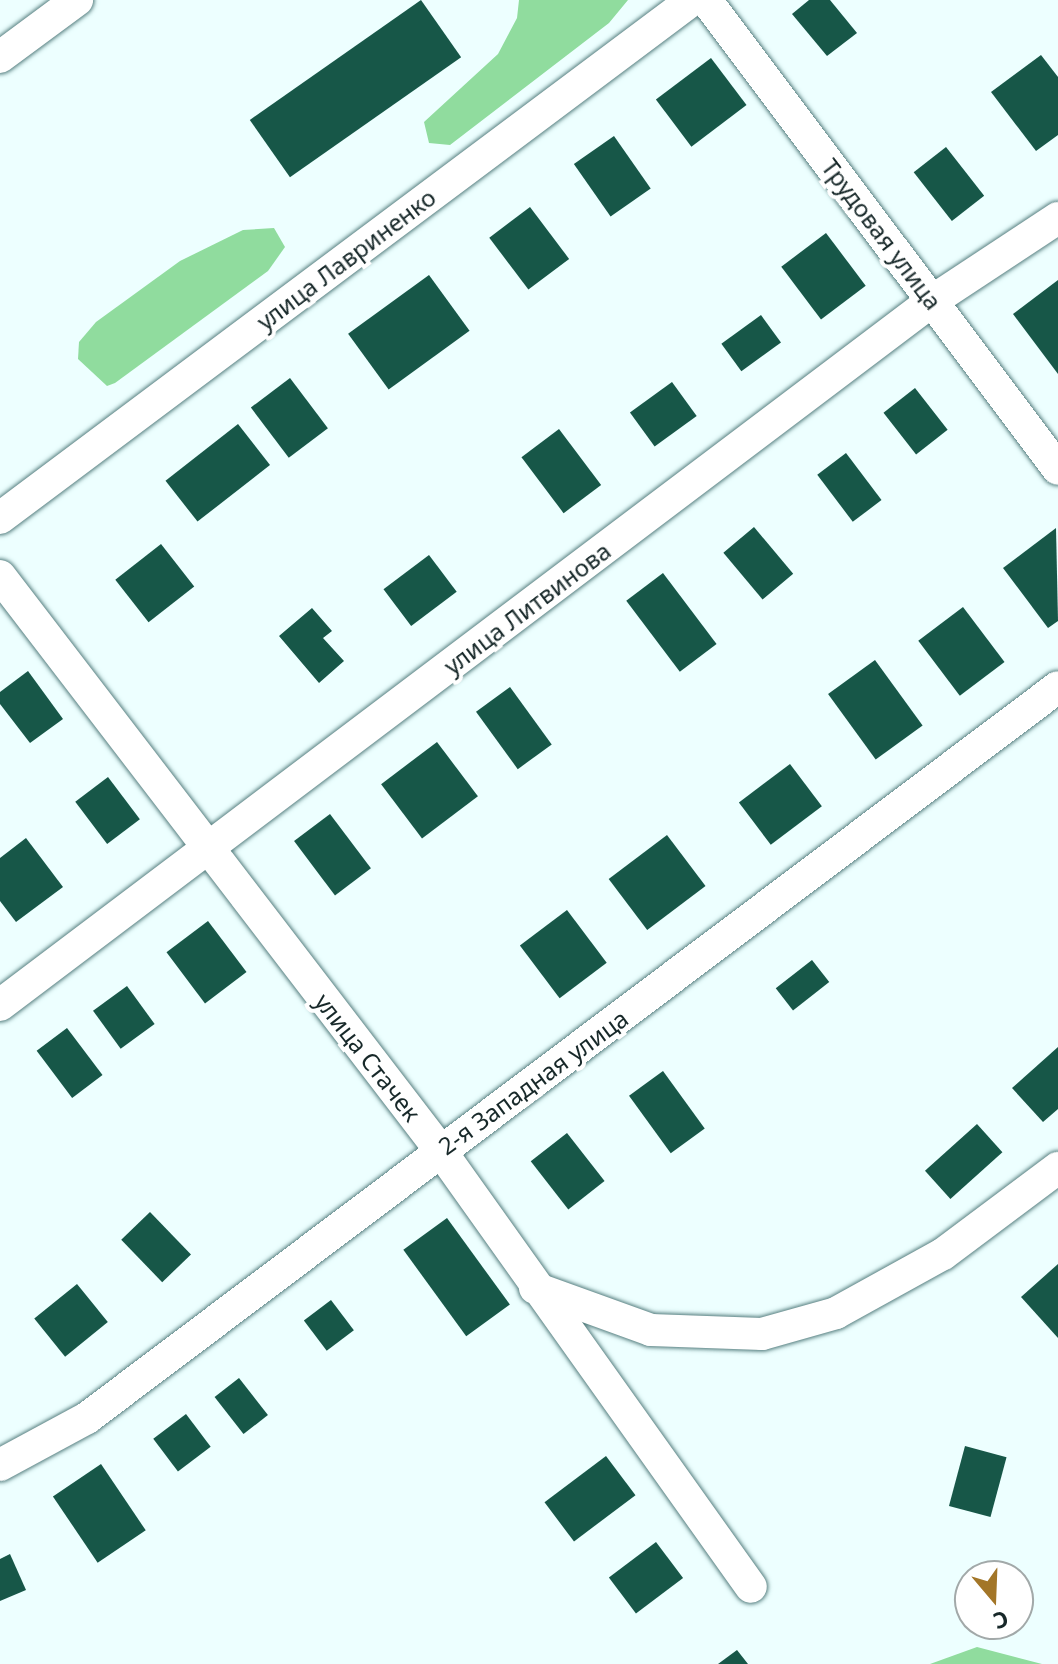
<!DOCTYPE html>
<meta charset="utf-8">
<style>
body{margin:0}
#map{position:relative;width:1058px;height:1664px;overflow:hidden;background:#edffff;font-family:"Noto Sans",sans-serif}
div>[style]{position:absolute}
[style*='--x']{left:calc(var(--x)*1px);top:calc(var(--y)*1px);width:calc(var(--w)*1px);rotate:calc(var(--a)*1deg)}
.forest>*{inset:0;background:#90dc9e}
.building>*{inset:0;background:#175748;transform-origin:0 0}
.roads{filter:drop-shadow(0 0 2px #578081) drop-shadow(0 0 2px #578081)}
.minor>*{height:32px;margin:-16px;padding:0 16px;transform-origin:16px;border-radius:16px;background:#fff}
span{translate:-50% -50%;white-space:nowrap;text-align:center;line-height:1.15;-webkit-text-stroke:8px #fff;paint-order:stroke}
.street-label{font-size:24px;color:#172829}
.north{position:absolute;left:954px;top:1560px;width:80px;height:80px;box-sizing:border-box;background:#fff;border:2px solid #a2a9a9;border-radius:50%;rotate:161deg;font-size:22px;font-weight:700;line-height:32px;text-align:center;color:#172829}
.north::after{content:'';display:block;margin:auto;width:28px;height:36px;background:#a37628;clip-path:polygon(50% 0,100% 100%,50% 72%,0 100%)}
</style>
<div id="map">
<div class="forest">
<div style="clip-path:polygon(519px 0,628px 0,609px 23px,450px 145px,429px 143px,424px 122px,498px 54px,517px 18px)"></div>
<div style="clip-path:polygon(274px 228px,285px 247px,268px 271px,115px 383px,107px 386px,78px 359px,79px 342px,96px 322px,180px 261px,243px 230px)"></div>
<div style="clip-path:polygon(977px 1647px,1042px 1664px,930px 1664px)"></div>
</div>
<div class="building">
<div style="left:421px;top:0;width:70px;height:209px;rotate:55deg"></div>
<div style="clip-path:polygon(809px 0,830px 0,857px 33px,827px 56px,792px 14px)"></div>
<div style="clip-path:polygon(1041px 55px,1058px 77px,1058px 135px,1036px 151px,991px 92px)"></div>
<div style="left:711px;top:58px;width:59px;height:69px;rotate:53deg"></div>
<div style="left:614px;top:136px;width:64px;height:49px;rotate:55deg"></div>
<div style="left:946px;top:147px;width:62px;height:41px;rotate:52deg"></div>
<div style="left:530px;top:207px;width:65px;height:51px;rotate:53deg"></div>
<div style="left:826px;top:233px;width:66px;height:56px;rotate:53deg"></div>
<div style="left:429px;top:275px;width:69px;height:100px;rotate:54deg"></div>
<div style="clip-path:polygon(1058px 280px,1058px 374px,1013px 314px)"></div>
<div style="left:761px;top:315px;width:34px;height:49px;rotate:54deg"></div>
<div style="left:290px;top:378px;width:63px;height:49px;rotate:53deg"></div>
<div style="left:672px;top:382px;width:42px;height:52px;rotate:54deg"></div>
<div style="left:915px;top:388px;width:53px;height:40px;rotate:52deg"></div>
<div style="left:238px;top:424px;width:52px;height:92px;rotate:52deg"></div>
<div style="left:559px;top:429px;width:70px;height:47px;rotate:53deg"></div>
<div style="left:846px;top:453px;width:59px;height:36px;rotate:53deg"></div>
<div style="left:754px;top:527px;width:61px;height:40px;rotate:50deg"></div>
<div style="clip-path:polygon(1056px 528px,1058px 621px,1048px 628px,1003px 568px)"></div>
<div style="left:161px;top:544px;width:54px;height:58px;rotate:52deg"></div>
<div style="left:429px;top:555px;width:46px;height:57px;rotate:53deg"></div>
<div style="left:663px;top:573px;width:89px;height:46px;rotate:53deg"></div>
<div style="left:963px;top:607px;width:69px;height:56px;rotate:53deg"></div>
<div style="clip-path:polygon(312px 608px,332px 631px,323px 638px,344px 661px,319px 683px,279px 636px)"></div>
<div style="left:875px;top:660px;width:81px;height:58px;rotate:54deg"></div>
<div style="clip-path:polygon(28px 671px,63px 719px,30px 743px,0 704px,0 692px)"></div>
<div style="left:510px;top:687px;width:71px;height:42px;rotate:54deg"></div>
<div style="left:437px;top:742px;width:68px;height:70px;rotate:53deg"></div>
<div style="left:790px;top:764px;width:53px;height:64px;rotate:53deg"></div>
<div style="left:108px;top:777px;width:53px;height:41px;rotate:53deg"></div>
<div style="left:330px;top:814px;width:68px;height:45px;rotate:53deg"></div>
<div style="left:667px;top:835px;width:64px;height:73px;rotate:53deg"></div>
<div style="clip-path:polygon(26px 838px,63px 887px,16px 922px,0 901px,0 858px)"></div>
<div style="left:567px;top:910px;width:66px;height:59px;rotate:53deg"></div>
<div style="left:208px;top:921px;width:64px;height:52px;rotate:53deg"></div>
<div style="left:812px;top:960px;width:28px;height:46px;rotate:52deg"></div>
<div style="left:127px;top:986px;width:47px;height:42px;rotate:54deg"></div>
<div style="left:67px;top:1028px;width:59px;height:38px;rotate:53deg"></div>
<div style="clip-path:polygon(1058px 1047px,1058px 1109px,1043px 1122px,1012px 1088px)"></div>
<div style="left:663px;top:1071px;width:71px;height:42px;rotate:54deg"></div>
<div style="left:977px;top:1124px;width:38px;height:70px;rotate:48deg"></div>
<div style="left:567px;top:1133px;width:61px;height:46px;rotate:52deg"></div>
<div style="left:150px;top:1212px;width:59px;height:40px;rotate:46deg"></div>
<div style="left:447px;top:1218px;width:107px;height:54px;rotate:54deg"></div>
<div style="clip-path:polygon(1058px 1264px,1058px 1338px,1021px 1297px)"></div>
<div style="left:77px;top:1284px;width:49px;height:55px;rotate:51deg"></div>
<div style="left:331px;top:1300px;width:38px;height:34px;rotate:53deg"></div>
<div style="left:239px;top:1378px;width:47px;height:31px;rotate:52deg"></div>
<div style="left:186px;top:1414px;width:41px;height:41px;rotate:53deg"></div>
<div style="left:965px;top:1446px;width:43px;height:62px;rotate:15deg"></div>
<div style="left:606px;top:1456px;width:49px;height:77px;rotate:53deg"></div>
<div style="left:101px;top:1464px;width:80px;height:58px;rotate:56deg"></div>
<div style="left:656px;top:1542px;width:45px;height:59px;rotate:53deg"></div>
<div style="clip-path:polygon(10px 1554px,26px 1590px,0 1601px,0 1559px)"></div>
<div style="clip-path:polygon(737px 1650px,748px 1664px,718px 1664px)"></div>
</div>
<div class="roads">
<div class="minor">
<div style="--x:706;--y:0;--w:586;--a:53.11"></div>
<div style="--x:0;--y:57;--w:96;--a:-36.5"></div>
<div style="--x:0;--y:518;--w:864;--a:-36.82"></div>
<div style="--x:0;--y:576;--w:723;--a:52.53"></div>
<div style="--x:440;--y:1150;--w:536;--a:54.56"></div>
<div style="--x:0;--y:1005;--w:1168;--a:-37.07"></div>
<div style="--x:932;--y:301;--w:151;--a:-33.4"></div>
<div style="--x:535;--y:1288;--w:123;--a:19.9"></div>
<div style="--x:651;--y:1330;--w:111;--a:2.1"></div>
<div style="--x:762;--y:1334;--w:77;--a:-15.8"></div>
<div style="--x:836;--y:1313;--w:122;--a:-28.9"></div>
<div style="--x:943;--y:1254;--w:144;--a:-36.8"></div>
<div style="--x:0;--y:1465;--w:99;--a:-28.4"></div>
<div style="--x:87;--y:1418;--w:1215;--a:-36.97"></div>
</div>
</div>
<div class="street-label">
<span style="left:882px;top:234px;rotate:53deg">Трудовая улица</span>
<span style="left:346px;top:259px;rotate:-37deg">улица Лавриненко</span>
<span style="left:527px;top:608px;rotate:-37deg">улица Литвинова</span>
<span style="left:368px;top:1057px;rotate:52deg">улица Стачек</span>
<span style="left:533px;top:1082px;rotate:-36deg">2-я Западная улица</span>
</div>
<div class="north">С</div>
</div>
